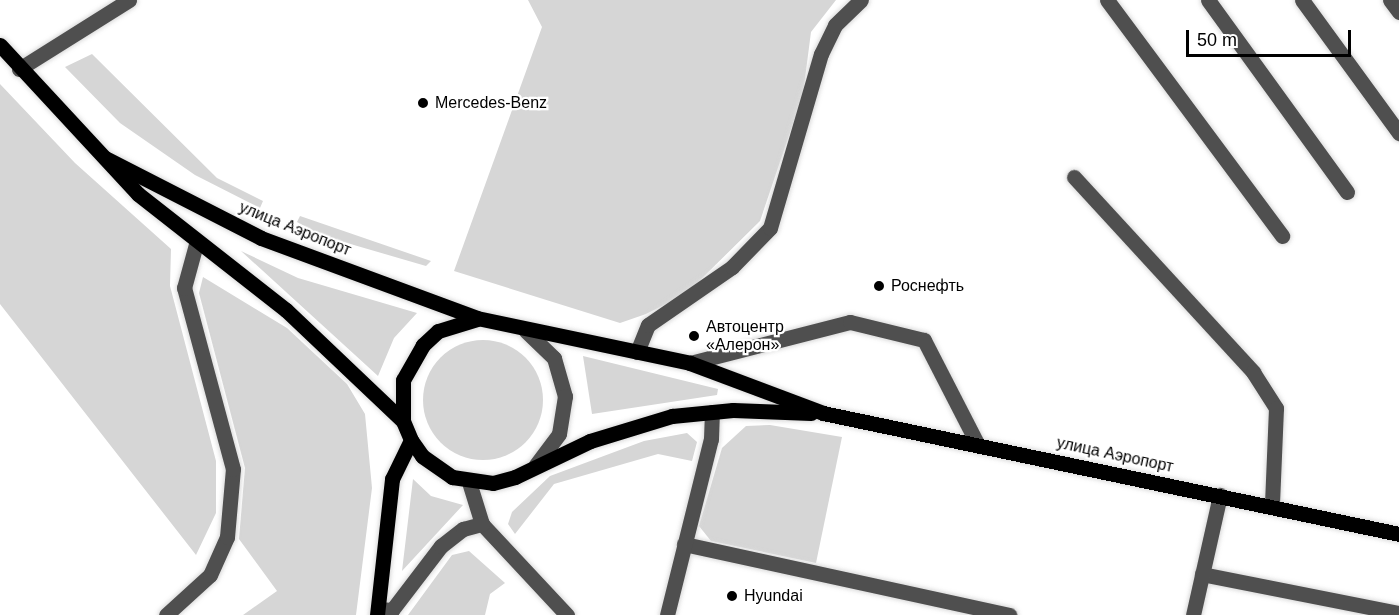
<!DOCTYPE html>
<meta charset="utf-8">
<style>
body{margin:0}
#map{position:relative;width:1399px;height:615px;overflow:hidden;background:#fff;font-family:Helvetica,sans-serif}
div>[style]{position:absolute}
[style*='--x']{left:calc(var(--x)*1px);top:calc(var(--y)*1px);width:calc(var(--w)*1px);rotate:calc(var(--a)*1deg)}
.green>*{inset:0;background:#d6d6d6}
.round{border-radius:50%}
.roads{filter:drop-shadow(0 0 2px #dbdbdb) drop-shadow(0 0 2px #dbdbdb)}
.minor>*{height:15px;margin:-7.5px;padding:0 7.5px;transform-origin:7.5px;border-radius:7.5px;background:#4f4f4f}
.major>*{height:15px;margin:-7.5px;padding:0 7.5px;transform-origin:7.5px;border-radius:7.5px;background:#000}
.dots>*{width:16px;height:16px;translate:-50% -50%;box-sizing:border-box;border:3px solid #fff;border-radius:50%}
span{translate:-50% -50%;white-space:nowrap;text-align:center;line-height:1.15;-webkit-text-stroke:4.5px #fff;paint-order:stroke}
.poi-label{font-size:16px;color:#000}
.left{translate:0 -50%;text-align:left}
.street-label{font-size:16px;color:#000}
.scale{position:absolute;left:1186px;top:30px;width:165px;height:27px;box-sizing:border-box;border:3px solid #000;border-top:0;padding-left:8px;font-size:18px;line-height:21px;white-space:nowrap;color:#000;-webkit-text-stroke:4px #fff;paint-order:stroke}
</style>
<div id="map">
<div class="green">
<div style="clip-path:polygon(528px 0,836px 0,811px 32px,803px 94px,760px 221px,686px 294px,646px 314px,620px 323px,454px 271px,542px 27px)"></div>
<div style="clip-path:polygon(92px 54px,217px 178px,263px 201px,260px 208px,195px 175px,120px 123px,65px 67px)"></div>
<div style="clip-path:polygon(0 84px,75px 163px,171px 249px,170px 286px,216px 461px,216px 513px,196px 555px,0 304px)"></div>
<div style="clip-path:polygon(300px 216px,431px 261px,426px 266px,323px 236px,297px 222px)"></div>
<div style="clip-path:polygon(241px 251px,298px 278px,417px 313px,394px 338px,378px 376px)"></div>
<div style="clip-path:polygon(203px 277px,287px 328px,347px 384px,365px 414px,372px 488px,356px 615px,243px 615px,277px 591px,239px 539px,245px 468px,199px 293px)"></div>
<div class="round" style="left:423px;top:340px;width:120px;height:120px"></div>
<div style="clip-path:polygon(583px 356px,718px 389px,717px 395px,592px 414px)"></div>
<div style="clip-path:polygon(770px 425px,842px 437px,816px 563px,711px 541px,699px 526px,722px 448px,746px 426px)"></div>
<div style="clip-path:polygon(687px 433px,697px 442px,692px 461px,658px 454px,554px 484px,515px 534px,508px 524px,512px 512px,550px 476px,644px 441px)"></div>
<div style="clip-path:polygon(413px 479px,431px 496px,463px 505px,402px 571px)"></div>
<div style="clip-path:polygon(469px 551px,505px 583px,490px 594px,485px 615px,408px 615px,452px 555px)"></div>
</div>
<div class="roads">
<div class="minor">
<div style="--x:1107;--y:0;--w:294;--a:53.4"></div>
<div style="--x:1208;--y:0;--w:237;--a:54.1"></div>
<div style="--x:1302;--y:0;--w:165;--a:53.9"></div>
<div style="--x:1390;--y:0;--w:15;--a:53"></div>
<div style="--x:19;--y:69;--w:130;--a:-32.1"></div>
<div style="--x:1074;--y:177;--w:265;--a:47.4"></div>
<div style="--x:1253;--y:372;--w:43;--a:57.4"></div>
<div style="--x:1276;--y:408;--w:97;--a:92.4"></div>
<div style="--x:526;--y:331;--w:39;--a:44"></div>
<div style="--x:554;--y:358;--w:40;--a:74"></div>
<div style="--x:565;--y:396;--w:38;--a:99"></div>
<div style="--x:559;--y:434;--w:39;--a:127"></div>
<div style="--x:637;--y:352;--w:29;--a:-68"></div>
<div style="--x:648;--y:325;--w:102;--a:-34.6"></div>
<div style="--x:732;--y:267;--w:54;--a:-45.7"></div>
<div style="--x:770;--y:228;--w:181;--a:-73.7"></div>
<div style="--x:821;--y:54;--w:32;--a:-64"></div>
<div style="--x:835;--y:25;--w:36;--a:-44"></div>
<div style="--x:690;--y:363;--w:165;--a:-14.4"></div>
<div style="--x:850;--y:322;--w:76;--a:13.7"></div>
<div style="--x:924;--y:340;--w:118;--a:62.8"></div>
<div style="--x:469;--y:482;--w:44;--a:72.8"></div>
<div style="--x:482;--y:524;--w:125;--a:47"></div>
<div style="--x:684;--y:544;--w:333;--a:12.3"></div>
<div style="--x:1202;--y:574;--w:201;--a:11.2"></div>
<div style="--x:379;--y:609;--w:13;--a:4"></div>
<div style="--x:392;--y:610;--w:81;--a:-52.6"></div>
<div style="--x:441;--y:546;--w:28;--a:-38"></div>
<div style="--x:463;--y:529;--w:20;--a:-15"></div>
<div style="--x:166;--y:615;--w:59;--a:-42.3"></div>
<div style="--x:210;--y:575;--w:42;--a:-65.9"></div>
<div style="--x:227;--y:537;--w:68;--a:-85"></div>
<div style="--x:233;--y:469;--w:188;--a:-105.1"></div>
<div style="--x:184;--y:288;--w:46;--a:-74.7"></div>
<div style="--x:667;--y:615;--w:181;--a:-76"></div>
<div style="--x:711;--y:439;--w:27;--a:-88"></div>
<div style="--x:1193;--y:615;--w:123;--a:-77.3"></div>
</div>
<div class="major">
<div style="--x:0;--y:45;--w:203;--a:47.2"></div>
<div style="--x:138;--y:194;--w:188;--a:38.1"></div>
<div style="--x:286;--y:310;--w:161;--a:43.5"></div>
<div style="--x:105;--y:158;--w:175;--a:27.1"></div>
<div style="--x:261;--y:238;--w:230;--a:20.3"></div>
<div style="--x:477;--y:318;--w:218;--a:11.9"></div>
<div style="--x:690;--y:363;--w:142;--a:20.6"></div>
<div style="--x:823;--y:413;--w:589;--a:11.86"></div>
<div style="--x:477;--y:319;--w:41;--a:162.9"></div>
<div style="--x:438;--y:331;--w:21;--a:137"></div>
<div style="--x:423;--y:345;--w:40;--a:119.7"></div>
<div style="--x:403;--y:380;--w:41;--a:90"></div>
<div style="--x:403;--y:421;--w:21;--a:67"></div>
<div style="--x:411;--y:440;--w:19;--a:55"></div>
<div style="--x:422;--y:456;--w:37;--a:35"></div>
<div style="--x:452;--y:477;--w:41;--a:8.3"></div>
<div style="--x:493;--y:483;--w:23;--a:-15"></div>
<div style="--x:515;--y:477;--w:83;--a:-25.6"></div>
<div style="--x:590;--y:441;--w:86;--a:-17"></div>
<div style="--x:672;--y:416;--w:61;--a:-5.6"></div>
<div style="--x:733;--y:410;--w:78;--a:2.2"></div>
<div style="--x:377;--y:615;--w:137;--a:-83.7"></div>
<div style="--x:392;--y:479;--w:43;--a:-64"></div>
</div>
</div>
<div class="dots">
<div style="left:423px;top:103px;background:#000"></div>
<div style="left:879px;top:286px;background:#000"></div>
<div style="left:694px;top:336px;background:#000"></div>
<div style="left:732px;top:596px;background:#000"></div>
</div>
<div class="poi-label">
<span class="left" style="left:435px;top:103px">Mercedes-Benz</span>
<span class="left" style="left:891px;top:286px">Роснефть</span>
<span class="left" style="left:706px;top:336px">Автоцентр<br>«Алерон»</span>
<span class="left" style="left:744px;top:596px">Hyundai</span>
</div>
<div class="street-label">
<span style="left:295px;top:229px;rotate:22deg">улица Аэропорт</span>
<span style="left:1115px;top:455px;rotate:12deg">улица Аэропорт</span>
</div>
<div class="scale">50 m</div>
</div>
